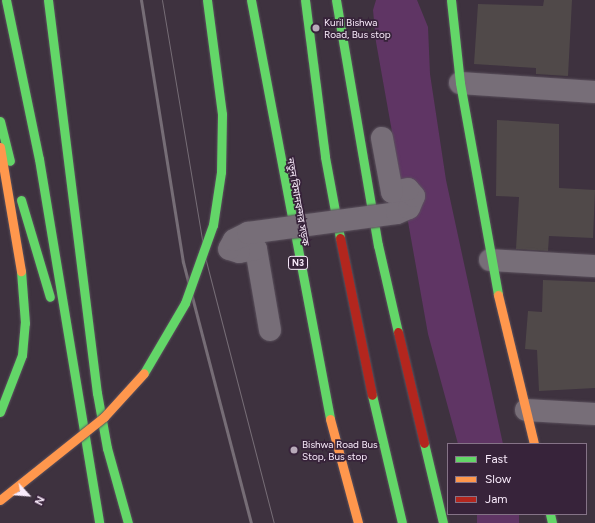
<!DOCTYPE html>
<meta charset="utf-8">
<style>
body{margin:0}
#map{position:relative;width:595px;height:523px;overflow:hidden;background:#3e323f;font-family:Figtree,"Noto Sans Bengali",sans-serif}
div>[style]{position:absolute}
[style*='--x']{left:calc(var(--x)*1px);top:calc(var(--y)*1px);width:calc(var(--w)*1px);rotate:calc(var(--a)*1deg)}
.water>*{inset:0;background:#5f3564;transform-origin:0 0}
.building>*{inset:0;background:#504949}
.roads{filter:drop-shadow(0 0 1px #5b515d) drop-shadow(0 0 1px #5b515d)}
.street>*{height:22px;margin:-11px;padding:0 11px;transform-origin:11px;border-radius:11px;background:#776e78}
.fast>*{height:9px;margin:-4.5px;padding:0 4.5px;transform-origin:4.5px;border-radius:4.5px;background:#63d668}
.slow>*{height:9px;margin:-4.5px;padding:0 4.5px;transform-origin:4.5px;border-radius:4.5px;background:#ff974d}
.jam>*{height:9px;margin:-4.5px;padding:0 4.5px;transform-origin:4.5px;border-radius:4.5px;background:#b3261e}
.tram>*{height:1px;margin:-0.5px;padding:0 0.5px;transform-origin:0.5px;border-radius:0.5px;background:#766d76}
.rail>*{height:3px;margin:-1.5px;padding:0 1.5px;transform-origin:1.5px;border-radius:1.5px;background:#766d76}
.bridges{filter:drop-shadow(0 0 1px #5b515d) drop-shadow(0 0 1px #5b515d)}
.street-bridge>*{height:22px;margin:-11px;padding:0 11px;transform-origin:11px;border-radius:11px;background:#776e78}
.fast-bridge>*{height:9px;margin:-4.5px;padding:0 4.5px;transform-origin:4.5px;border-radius:4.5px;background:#63d668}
.slow-bridge>*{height:9px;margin:-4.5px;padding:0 4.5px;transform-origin:4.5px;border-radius:4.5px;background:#ff974d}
.dots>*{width:11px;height:11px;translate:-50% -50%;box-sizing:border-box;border:2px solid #37233a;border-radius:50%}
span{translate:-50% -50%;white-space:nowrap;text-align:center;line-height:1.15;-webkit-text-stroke:3.5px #37233a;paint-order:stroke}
.shield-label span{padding:1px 3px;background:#37233a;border:1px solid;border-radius:3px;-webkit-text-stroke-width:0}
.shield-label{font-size:9px;color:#f9ebfb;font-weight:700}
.poi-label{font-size:10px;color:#f9ebfb}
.left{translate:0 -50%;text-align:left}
.street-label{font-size:10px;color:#f9ebfb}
.legend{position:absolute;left:447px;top:443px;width:140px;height:72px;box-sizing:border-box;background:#37233a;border:1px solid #857387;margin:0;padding:5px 7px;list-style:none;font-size:12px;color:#f9ebfb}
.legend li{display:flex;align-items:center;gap:8px;height:20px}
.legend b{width:20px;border:1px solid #857387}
.north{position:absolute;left:8px;top:475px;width:40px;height:40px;-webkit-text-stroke:3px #37233a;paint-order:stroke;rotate:116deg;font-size:11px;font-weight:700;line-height:16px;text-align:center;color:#f9ebfb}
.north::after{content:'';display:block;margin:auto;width:14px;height:18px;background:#f9ebfb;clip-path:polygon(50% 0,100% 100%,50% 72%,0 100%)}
</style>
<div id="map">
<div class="water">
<div style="clip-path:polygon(376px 0,417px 0,428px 27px,430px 74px,446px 180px,503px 444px,458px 444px,428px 334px,376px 42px,373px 10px)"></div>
<div style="left:477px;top:514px;width:42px;height:9px"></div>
</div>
<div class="building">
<div style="clip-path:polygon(544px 0,572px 0,568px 76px,536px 74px,536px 68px,474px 64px,478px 4px,543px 6px)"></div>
<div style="clip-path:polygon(497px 120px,559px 124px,559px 188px,595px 190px,593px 238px,549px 236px,548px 251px,516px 249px,519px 197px,496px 196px)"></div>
<div style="clip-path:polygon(543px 280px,595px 282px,595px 388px,539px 391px,537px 350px,525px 349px,528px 311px,542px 312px)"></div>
</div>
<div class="roads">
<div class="street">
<div style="--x:460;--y:83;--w:135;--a:3.8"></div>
<div style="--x:490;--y:260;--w:105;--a:3.3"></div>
<div style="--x:526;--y:410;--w:69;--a:3.3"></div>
</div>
<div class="fast">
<div style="--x:6;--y:0;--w:162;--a:78.3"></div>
<div style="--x:39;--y:159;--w:369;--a:80.6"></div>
<div style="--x:48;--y:0;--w:396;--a:82.9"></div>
<div style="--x:97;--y:393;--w:56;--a:79.7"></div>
<div style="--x:107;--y:448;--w:78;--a:74.4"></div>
<div style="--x:251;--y:0;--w:426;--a:79.3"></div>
<div style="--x:305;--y:0;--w:158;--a:82.7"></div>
<div style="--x:325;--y:157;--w:82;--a:79.5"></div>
<div style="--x:336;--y:0;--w:249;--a:80.3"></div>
<div style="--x:378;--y:245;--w:89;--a:77.1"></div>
<div style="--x:451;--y:0;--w:83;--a:83.8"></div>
<div style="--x:460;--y:83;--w:215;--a:79.8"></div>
<div style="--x:0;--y:121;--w:41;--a:76"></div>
<div style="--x:21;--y:200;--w:101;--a:73.4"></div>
<div style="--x:372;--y:395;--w:131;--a:76.8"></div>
<div style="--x:0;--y:412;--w:61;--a:-68.9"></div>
<div style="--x:22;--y:355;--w:32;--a:-85"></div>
<div style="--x:25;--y:323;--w:52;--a:-94.4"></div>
<div style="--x:424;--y:443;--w:82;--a:76.6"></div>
<div style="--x:550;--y:514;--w:9;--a:77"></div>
</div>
<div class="slow">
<div style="--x:0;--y:147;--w:126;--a:80.4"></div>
<div style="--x:498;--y:295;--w:153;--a:76.4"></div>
<div style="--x:330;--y:419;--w:108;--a:74.9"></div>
</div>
<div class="jam">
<div style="--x:340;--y:238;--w:160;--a:78.5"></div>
<div style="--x:398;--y:332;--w:114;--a:76.8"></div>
</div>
</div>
<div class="tram">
<div style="--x:162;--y:0;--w:261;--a:80.5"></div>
<div style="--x:205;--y:257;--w:275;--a:75.5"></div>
</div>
<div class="rail">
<div style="--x:141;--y:0;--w:265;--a:80.9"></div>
<div style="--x:183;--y:262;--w:270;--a:75.4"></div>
</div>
<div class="bridges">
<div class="street-bridge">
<div style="--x:270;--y:330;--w:82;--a:-99.8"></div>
<div style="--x:256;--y:249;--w:17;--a:170"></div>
<div style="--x:239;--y:252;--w:10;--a:-163"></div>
<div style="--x:229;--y:249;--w:10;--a:-61"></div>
<div style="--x:234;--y:240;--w:16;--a:-27"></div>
<div style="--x:248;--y:233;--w:150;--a:-7.6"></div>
<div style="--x:397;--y:213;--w:13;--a:-23"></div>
<div style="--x:409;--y:208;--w:13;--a:-67"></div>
<div style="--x:414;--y:196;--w:9;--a:-131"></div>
<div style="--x:408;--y:189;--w:16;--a:169"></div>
<div style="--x:392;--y:192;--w:55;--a:-100.5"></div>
</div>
<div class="fast-bridge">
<div style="--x:144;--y:373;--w:81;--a:-59.6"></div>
<div style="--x:185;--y:303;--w:83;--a:-70.3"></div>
<div style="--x:213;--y:225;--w:54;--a:-81.4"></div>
<div style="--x:221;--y:172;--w:58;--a:-89"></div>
<div style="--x:222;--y:114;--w:115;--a:-97.5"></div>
</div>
<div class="slow-bridge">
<div style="--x:0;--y:500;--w:133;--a:-38.6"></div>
<div style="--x:104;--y:417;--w:59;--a:-47.7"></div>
</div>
</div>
<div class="dots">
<div style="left:316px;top:28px;background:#b8aab9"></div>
<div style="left:294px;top:450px;background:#b8aab9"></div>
</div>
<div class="shield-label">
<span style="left:298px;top:263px">N3</span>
</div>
<div class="poi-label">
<span class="left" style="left:324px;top:28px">Kuril Bishwa<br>Road, Bus stop</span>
<span class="left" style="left:302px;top:450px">Bishwa Road Bus<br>Stop, Bus stop</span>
</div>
<div class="street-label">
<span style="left:298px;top:202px;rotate:80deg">নতুন বিমানবন্দর সড়ক</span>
</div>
<ul class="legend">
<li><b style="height:5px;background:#63d668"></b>Fast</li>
<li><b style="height:5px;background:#ff974d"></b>Slow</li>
<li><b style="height:5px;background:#b3261e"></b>Jam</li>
</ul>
<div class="north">N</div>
</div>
